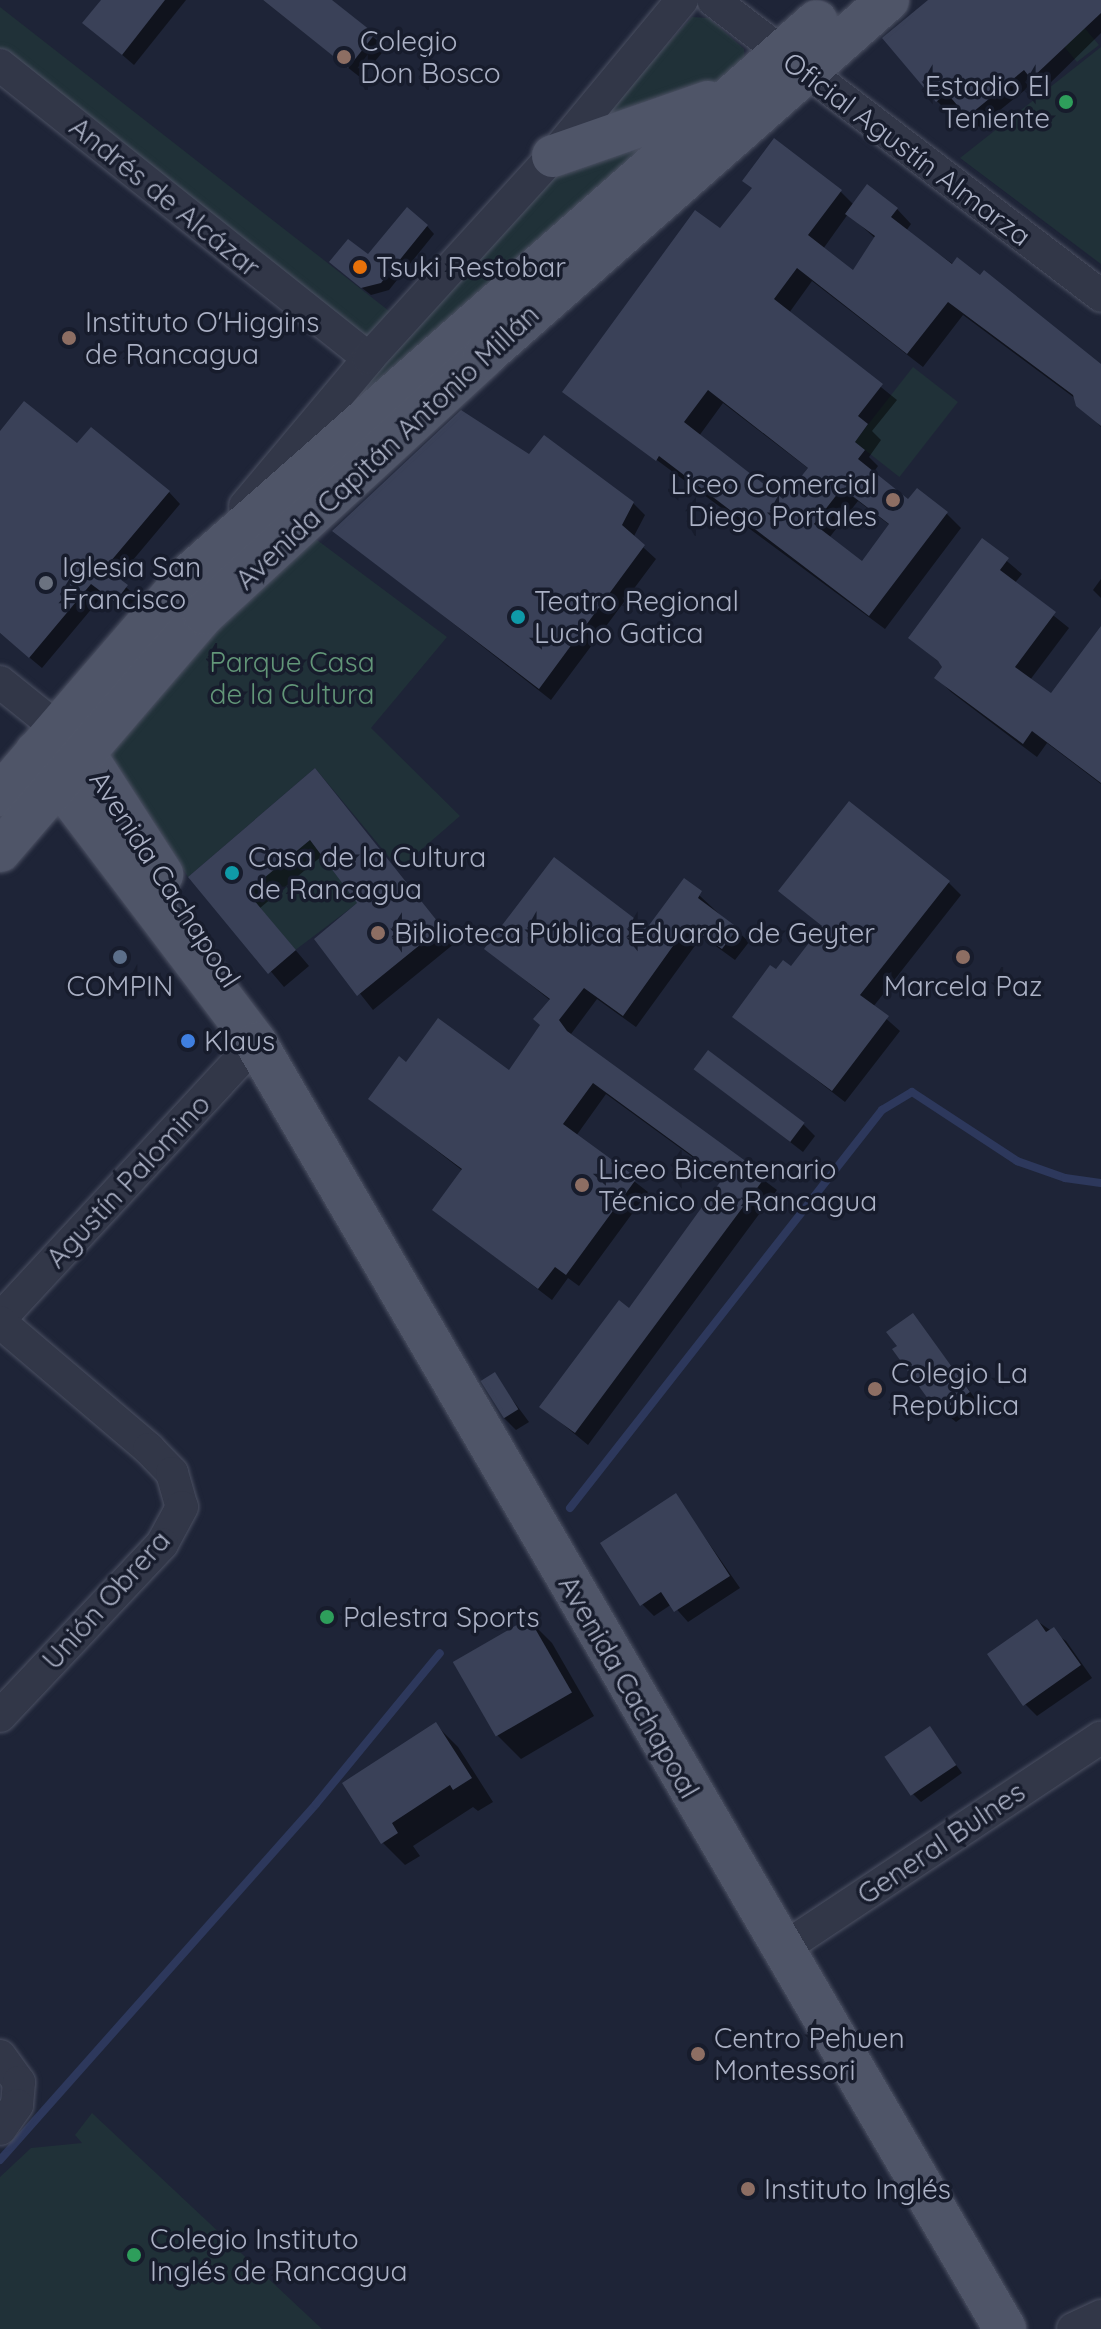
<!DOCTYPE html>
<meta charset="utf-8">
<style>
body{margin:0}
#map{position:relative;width:1101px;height:2329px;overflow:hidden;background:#1e2437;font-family:Quicksand,sans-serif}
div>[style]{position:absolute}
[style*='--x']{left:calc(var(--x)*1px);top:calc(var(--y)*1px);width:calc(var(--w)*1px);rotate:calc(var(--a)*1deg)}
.green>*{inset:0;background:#203138;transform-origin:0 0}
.shadow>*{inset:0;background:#0007}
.stream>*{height:8px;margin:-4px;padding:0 4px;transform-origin:4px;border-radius:4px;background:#2d385c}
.building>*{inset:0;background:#3a4158;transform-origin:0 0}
.roads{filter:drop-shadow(0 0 2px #4c5163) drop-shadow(0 0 2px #4c5163)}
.minor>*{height:32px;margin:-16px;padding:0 16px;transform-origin:16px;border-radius:16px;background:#323748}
.major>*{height:42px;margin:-21px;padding:0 21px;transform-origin:21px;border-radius:21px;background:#4f5568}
.dots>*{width:22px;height:22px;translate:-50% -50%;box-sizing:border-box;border:4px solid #171c2c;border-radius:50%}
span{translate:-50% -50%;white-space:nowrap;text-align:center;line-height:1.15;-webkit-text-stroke:7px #171c2c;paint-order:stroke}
.poi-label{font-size:28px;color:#abb1c5}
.left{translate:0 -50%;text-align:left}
.right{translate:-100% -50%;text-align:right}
.street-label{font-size:28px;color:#abb1c5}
.park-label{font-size:28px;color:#629678}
</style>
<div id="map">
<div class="green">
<div style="clip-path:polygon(1025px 0,1061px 0,1099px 45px,1077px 62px)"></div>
<div style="left:0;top:7px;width:495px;height:43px;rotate:38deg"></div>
<div style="clip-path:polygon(692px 17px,709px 18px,744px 49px,745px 63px,724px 87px,593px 126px)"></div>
<div style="clip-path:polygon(1101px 47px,1101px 264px,960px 158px)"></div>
<div style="clip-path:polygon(665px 133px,313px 452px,393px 351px,550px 173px)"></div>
<div style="left:913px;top:367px;width:57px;height:95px;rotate:38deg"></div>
<div style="clip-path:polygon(313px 537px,447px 637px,371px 728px,460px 816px,399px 869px,315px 768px,188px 877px,104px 747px,207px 626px)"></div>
<div style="left:310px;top:840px;width:79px;height:82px;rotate:53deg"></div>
<div style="clip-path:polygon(92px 2113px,322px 2329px,0 2329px,0 2177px,31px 2148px,82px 2143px,75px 2135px)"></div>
</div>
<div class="shadow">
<div style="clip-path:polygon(103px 0,186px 0,134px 65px,85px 23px)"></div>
<div style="clip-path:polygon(263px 0,329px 0,386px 48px,361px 78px)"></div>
<div style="clip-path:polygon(931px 0,1101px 0,1101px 33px,1044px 89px,1036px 81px,979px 127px,958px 104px,948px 112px,937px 101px)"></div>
<div style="clip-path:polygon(evenodd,840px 191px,854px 205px,897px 209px,911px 224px,906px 231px,1101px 368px,1101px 427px,1076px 399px,963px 315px,923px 367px,812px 281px,789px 313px,897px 400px,872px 431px,881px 440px,869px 457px,878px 466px,873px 473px,909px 502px,947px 514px,961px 528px,885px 629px,565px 392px,721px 231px,840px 191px,848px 214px,876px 239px,853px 272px,823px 249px,848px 214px,840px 191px,723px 403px,809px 469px,784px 502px,699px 436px,723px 403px,840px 191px,858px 501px,891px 526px,862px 564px,829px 538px,858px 501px)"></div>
<div style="clip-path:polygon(427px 226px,434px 234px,389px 290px,371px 295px,339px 270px)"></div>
<div style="clip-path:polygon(0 435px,78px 446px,169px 492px,180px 504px,117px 579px,138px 598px,127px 612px,104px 594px,42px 668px,0 633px)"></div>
<div style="clip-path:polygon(530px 456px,633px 503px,645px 515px,633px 538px,656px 559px,551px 700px,335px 531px)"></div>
<div style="clip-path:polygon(983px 541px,1022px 574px,1014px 584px,1069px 628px,1030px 680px,1051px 696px,1101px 650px,1101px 784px,1047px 743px,1037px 757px,951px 692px,937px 678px,945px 667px,910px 638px)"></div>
<div style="clip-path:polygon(1101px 579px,1101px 598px,1093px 590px)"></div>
<div style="clip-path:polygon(315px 771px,455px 943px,373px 1010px,317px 939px,360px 903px,323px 855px,260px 908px,309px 966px,284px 987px,191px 877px)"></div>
<div style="clip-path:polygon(684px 881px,749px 942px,735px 960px,702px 936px,636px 1027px,597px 999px,571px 1034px,777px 1190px,588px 1445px,542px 1407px,630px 1311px,724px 1180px,606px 1094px,576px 1136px,648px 1192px,579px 1286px,568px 1278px,552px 1300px,434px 1210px,463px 1171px,370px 1099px,407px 1064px,509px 1072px,542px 1025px,551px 1001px,486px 949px,648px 931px)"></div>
<div style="clip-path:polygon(949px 883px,961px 895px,873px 1007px,900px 1031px,845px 1102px,735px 1017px,776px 971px,792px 969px,823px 927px,781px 891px)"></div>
<div style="clip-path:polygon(697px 1070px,803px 1124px,815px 1136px,803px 1152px)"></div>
<div style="clip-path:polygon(913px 1315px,980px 1405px,956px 1422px,932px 1402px)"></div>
<div style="clip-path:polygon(494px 1375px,529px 1422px,516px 1430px,504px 1418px)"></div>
<div style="clip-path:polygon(676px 1496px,740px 1588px,688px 1622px,672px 1604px,654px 1616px,642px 1604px)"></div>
<div style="clip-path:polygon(529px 1620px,552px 1643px,594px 1716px,521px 1759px,498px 1736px,456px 1663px)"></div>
<div style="clip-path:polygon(1037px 1621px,1066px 1641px,1092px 1678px,1037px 1716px,1025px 1704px)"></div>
<div style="clip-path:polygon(436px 1725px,458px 1747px,493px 1802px,478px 1811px,473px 1807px,413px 1846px,420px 1856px,405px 1865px,383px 1843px)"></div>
<div style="clip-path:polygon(929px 1729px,962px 1773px,921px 1802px,913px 1794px)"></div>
</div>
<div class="stream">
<div style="--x:570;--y:1508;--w:506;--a:-51.91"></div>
<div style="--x:882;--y:1110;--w:35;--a:-31"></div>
<div style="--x:912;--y:1092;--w:126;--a:33.3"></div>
<div style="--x:1017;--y:1161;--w:51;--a:19.5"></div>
<div style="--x:1065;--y:1178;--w:36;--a:8"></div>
<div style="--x:0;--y:2160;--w:476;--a:-48.4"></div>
<div style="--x:316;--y:1804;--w:195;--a:-50.6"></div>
</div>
<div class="building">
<div style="clip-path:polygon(101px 0,165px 0,122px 55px,82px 23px)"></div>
<div style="clip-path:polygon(263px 0,332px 0,375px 34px,348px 68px)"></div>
<div style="clip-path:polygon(928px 0,1101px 0,1101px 13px,1031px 79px,1024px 70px,967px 117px,947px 93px,936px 102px,882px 38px)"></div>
<div style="clip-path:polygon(evenodd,774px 138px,842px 190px,808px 235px,853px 270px,875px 236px,845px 214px,867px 184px,898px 208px,891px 217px,952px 264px,957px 257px,980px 275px,984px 270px,1101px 364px,1101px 426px,1076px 406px,1073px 395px,948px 302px,907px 354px,797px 268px,774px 299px,883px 384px,858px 416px,868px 424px,855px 442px,865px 450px,858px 459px,908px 499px,917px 488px,948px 512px,869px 616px,659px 456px,656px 461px,562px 392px,695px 210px,720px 228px,752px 188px,742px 181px,774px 138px,708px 390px,808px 468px,783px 499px,684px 422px,708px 390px,774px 138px,842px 488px,889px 524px,862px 561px,814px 524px,842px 488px)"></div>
<div style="clip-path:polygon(407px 207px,428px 225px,381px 283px,361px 288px,329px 262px,348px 239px,368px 254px)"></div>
<div style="clip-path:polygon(24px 401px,77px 443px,91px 427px,170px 491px,105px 568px,128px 585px,115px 602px,91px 584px,29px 658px,0 633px,0 431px)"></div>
<div style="clip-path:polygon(461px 410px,529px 454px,544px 435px,634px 502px,622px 525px,645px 545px,539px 689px,332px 531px)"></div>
<div style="clip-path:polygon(982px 538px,1009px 558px,1000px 570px,1056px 612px,1015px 667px,1051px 693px,1101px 626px,1101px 783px,1032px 731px,1023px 744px,934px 678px,942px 667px,938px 661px,908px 638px)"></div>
<div style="clip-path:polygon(315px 768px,442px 927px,357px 996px,314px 939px,357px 903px,310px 840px,247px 892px,296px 950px,268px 974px,188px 877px)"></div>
<div style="clip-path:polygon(849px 801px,950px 881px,860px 995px,889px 1016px,832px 1091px,732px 1017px,770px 965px,776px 969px,783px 960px,791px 966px,822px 926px,778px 891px)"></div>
<div style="clip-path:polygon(554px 857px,647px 928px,684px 878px,702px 891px,698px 898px,738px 928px,722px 949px,688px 925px,623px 1016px,584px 988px,559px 1020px,567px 1031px,766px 1176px,575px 1433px,539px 1407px,619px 1300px,629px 1308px,723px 1178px,593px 1083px,563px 1124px,637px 1178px,566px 1275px,555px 1267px,538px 1289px,432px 1210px,462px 1169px,368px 1099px,399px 1056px,406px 1062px,438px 1018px,509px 1070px,540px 1025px,533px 1019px,550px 999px,484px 949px)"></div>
<div style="left:708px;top:1050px;width:121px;height:24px;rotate:37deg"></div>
<div style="clip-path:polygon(913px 1313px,970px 1392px,942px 1411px,935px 1400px,931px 1403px,892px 1349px,897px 1346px,886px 1332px)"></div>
<div style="left:495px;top:1372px;width:44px;height:17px;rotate:58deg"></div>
<div style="clip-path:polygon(676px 1493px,730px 1576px,674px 1612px,661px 1592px,640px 1606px,600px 1543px)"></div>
<div style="left:529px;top:1618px;width:86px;height:88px;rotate:60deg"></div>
<div style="clip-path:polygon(1037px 1619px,1046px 1632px,1054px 1627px,1081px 1665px,1023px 1706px,987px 1654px)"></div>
<div style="clip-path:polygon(436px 1722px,472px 1778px,453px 1790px,450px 1785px,392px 1823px,398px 1833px,381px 1844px,342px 1783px)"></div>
<div style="left:930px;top:1726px;width:47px;height:55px;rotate:56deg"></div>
</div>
<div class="roads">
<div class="minor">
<div style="--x:713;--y:0;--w:488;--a:37.3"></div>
<div style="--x:0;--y:65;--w:471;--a:38.5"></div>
<div style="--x:245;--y:506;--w:193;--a:-50"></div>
<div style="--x:369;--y:358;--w:273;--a:-47.7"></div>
<div style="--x:553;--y:156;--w:202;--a:-50.4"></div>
<div style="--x:0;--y:682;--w:72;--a:38.8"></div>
<div style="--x:0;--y:1319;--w:376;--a:-47.2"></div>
<div style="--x:0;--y:1322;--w:196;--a:40.4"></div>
<div style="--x:149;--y:1449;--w:33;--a:46"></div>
<div style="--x:172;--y:1473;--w:35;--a:74"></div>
<div style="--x:182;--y:1507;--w:42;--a:118.4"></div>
<div style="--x:162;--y:1544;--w:236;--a:133.3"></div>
<div style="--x:781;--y:1950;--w:384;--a:-33.6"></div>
<div style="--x:0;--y:2056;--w:32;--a:54"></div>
<div style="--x:19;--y:2082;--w:23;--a:95"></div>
<div style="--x:17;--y:2105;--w:29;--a:125"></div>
<div style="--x:1073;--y:2329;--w:31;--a:-25"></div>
</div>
<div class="major">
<div style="--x:553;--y:156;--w:164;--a:-19.2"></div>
<div style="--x:68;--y:728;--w:174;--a:57.2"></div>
<div style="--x:36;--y:752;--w:365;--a:52.9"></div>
<div style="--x:256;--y:1043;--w:1488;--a:59.78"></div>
<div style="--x:0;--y:795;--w:290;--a:-49.3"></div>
<div style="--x:189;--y:575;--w:837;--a:-41.42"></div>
<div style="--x:0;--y:851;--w:313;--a:-49.3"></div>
<div style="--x:204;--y:614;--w:379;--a:-42.6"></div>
<div style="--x:483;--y:357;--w:540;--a:-41.4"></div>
</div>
</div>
<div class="dots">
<div style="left:344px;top:57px;background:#8d6e63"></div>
<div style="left:1066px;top:102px;background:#2e9e5b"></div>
<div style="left:360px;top:267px;background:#e8710a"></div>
<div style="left:69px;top:338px;background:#8d6e63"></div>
<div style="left:893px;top:500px;background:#8d6e63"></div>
<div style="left:46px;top:583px;background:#6b7280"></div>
<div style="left:518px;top:617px;background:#0f9aa8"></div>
<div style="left:232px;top:873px;background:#0f9aa8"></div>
<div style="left:378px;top:933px;background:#8d6e63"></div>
<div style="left:120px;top:957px;background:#5c6f8a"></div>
<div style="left:963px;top:957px;background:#8d6e63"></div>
<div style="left:188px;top:1041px;background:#3f7fe0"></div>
<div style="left:582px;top:1185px;background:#8d6e63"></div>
<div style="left:875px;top:1389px;background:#8d6e63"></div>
<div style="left:327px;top:1617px;background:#2e9e5b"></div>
<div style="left:698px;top:2054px;background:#8d6e63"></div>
<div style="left:748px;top:2189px;background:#8d6e63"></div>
<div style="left:134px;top:2255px;background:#2e9e5b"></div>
</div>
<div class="poi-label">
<span class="left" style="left:360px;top:57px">Colegio<br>Don Bosco</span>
<span class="right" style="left:1050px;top:102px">Estadio El<br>Teniente</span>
<span class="left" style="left:376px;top:267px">Tsuki Restobar</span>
<span class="left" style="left:85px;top:338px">Instituto O'Higgins<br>de Rancagua</span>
<span class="right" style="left:877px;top:500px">Liceo Comercial<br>Diego Portales</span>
<span class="left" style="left:62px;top:583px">Iglesia San<br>Francisco</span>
<span class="left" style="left:534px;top:617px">Teatro Regional<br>Lucho Gatica</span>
<span class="left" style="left:248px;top:873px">Casa de la Cultura<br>de Rancagua</span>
<span class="left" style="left:394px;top:933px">Biblioteca Pública Eduardo de Geyter</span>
<span style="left:120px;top:986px">COMPIN</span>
<span style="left:963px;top:986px">Marcela Paz</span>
<span class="left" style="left:204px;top:1041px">Klaus</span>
<span class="left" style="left:598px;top:1185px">Liceo Bicentenario<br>Técnico de Rancagua</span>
<span class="left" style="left:891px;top:1389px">Colegio La<br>República</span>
<span class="left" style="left:343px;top:1617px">Palestra Sports</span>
<span class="left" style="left:714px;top:2054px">Centro Pehuen<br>Montessori</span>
<span class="left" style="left:764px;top:2189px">Instituto Inglés</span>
<span class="left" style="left:150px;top:2255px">Colegio Instituto<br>Inglés de Rancagua</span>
</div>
<div class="street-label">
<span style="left:907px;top:149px;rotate:37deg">Oficial Agustín Almarza</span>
<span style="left:165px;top:197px;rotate:39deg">Andrés de Alcázar</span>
<span style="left:387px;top:447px;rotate:-43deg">Avenida Capitán Antonio Millán</span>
<span style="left:165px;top:879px;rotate:57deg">Avenida Cachapoal</span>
<span style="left:128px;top:1181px;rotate:-47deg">Agustín Palomino</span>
<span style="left:106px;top:1600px;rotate:-48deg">Unión Obrera</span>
<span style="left:629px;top:1687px;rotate:60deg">Avenida Cachapoal</span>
<span style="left:941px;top:1843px;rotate:-34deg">General Bulnes</span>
</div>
<div class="park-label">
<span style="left:292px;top:678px">Parque Casa<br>de la Cultura</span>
</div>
</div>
